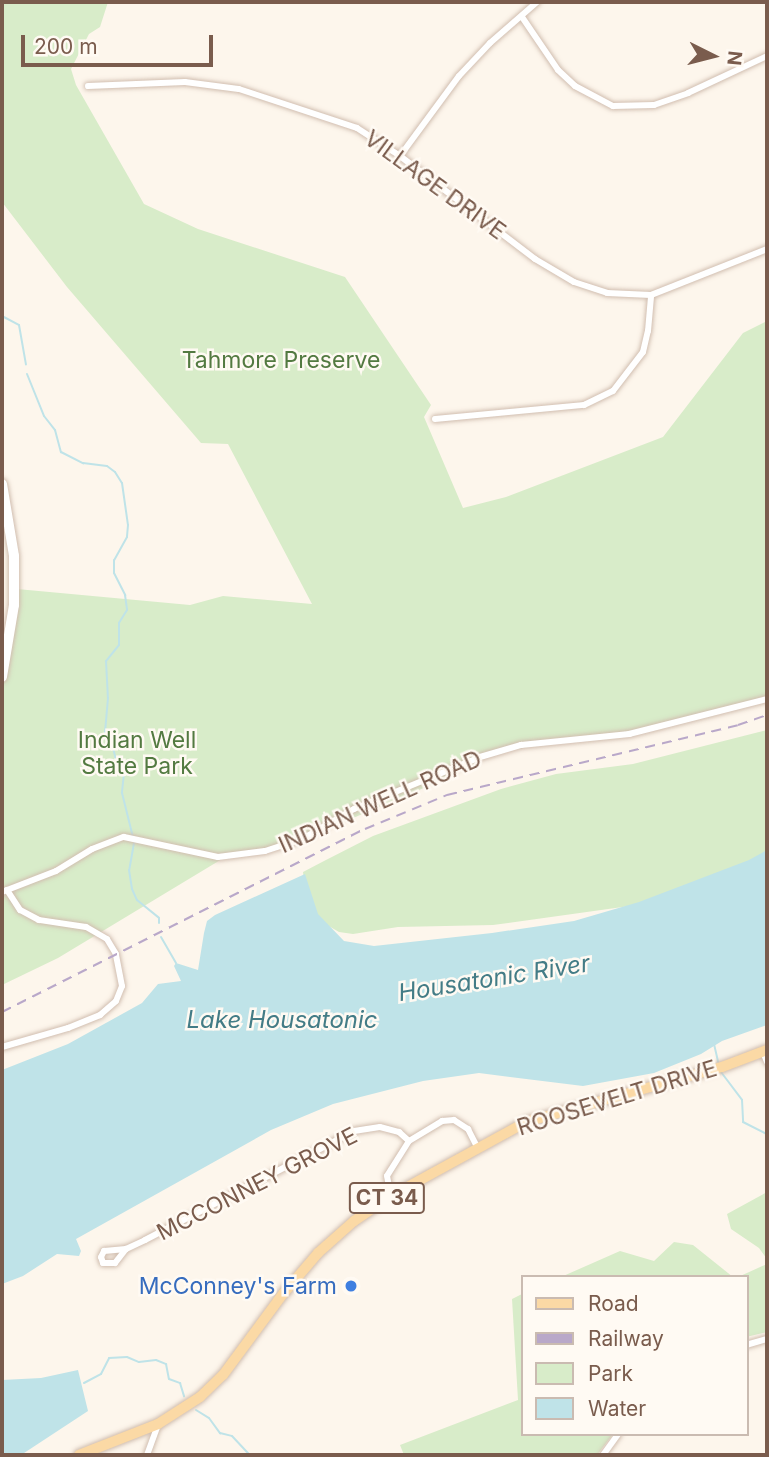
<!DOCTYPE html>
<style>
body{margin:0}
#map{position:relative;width:769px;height:1457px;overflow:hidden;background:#fdf6ec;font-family:Inter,sans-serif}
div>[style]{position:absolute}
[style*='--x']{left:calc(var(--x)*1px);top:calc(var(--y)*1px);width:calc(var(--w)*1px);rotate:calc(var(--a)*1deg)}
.green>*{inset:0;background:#d8ecc9}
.water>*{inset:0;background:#bfe3e8}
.stream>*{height:2px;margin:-1px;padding:0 1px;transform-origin:1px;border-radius:1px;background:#bfe3e8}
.roads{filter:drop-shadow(0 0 2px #d1beb0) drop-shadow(0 0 2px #d1beb0)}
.street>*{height:6px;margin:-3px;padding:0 3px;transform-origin:3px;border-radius:3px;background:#fff}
.secondary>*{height:10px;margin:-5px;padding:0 5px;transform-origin:5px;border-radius:5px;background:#fff}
.primary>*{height:10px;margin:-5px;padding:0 5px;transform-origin:5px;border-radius:5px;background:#fbd9a5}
.rail>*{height:2px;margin-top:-1px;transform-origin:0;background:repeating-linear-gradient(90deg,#b9a8c9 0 10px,transparent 0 17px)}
.dots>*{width:19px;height:19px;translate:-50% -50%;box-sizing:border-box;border:4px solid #fffaf3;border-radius:50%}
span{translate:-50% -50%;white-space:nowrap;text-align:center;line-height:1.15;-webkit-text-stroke:5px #fffaf3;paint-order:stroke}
.shield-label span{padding:2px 5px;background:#fffaf3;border:2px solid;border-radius:5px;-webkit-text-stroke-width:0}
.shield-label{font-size:21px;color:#7a5c4d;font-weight:700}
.street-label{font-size:23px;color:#7a5c4d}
.park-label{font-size:23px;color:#537a41}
.shop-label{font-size:23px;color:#366cbe}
.right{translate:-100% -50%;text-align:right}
.water-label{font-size:24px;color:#437c86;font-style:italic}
.frame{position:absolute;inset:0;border:4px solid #7a5c4d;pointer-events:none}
.legend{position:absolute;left:521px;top:1275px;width:228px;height:161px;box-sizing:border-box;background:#fffaf3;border:2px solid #cabbb1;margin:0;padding:9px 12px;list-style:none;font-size:21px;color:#7a5c4d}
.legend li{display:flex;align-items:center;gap:14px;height:35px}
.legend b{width:35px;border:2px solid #cabbb1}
.north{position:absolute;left:678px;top:21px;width:70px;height:70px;-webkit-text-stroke:5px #fffaf3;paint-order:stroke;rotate:96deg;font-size:19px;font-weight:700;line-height:28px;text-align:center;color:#7a5c4d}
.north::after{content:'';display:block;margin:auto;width:24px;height:32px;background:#7a5c4d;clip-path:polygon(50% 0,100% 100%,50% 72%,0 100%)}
.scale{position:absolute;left:21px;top:35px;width:192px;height:32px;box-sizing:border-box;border:4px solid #7a5c4d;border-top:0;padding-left:9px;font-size:21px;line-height:24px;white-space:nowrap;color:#7a5c4d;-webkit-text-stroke:5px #fffaf3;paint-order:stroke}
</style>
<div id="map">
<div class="green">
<div style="clip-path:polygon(2px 2px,108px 2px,100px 27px,89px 34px,71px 69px,76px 85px,144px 204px,198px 229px,345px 277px,431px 405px,424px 417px,463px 508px,506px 497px,663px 437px,743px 333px,767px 321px,767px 700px,607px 739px,541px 745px,496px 753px,433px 784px,306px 838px,262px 854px,222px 859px,58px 958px,2px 985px,2px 688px,9px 665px,17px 589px,190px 605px,223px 596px,312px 604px,228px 444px,201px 443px,67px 287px,2px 202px)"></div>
<div style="clip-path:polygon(767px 730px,767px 858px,644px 904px,493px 925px,398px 927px,353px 934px,339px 932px,327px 925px,312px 908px,305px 889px,303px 872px,324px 861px,373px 836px,501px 789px,556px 774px,633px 764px)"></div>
<div style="clip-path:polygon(767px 1192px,767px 1259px,759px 1248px,731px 1229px,727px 1214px)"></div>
<div style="clip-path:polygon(674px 1242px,693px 1245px,733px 1277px,561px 1277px,620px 1251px,654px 1261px)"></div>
<div style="clip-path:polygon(767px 1264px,767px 1332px,746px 1337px,746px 1277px,738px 1277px)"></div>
<div style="clip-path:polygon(522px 1294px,522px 1434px,613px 1434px,597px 1455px,404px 1455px,400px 1445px,518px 1400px,512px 1299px)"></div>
</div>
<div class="water">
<div style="clip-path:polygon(767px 850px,767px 1025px,722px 1041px,701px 1054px,654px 1073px,583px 1086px,479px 1073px,423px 1081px,333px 1104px,271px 1130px,76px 1239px,81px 1251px,79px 1256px,57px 1254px,23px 1276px,2px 1284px,2px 1070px,68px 1044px,142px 1003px,158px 984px,181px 981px,174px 966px,176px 963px,198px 970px,204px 933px,207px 921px,215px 915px,305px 874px,318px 914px,344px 941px,374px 946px,492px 933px,574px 921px,639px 902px,749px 860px)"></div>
<div style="clip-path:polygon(78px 1370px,88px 1411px,21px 1455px,2px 1455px,2px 1380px,41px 1378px)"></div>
</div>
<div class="stream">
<div style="--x:2;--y:316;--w:19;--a:28"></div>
<div style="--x:19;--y:325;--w:40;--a:80"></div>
<div style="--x:27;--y:374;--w:45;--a:68"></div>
<div style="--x:44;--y:416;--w:18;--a:52"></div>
<div style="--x:55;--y:430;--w:23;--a:75"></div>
<div style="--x:61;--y:452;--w:25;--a:27"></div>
<div style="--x:83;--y:463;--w:24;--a:7"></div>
<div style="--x:107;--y:466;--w:10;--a:37"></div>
<div style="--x:115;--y:472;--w:13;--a:58"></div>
<div style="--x:122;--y:483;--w:42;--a:81.9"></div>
<div style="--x:128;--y:525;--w:12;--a:95"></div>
<div style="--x:127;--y:537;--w:26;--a:119"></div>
<div style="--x:114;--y:560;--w:13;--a:90"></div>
<div style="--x:114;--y:573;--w:25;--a:63"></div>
<div style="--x:125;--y:595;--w:15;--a:82"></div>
<div style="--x:127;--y:610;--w:15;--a:122"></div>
<div style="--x:119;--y:623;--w:22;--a:90"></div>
<div style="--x:119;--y:645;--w:21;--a:129"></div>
<div style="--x:106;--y:661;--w:37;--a:87"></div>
<div style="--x:108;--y:698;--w:34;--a:95"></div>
<div style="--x:105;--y:732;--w:18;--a:63"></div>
<div style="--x:113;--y:748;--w:21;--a:76"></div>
<div style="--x:118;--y:768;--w:8;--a:40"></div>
<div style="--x:124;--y:773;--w:20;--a:96"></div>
<div style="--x:122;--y:793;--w:45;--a:76"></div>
<div style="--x:134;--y:843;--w:27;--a:100"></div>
<div style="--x:129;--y:870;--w:19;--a:81"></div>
<div style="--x:132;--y:889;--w:12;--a:66"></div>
<div style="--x:137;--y:900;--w:28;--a:39"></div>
<div style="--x:159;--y:918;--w:5;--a:90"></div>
<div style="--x:161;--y:937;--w:30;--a:60"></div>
<div style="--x:714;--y:1044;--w:18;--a:77"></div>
<div style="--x:721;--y:1072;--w:35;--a:53"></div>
<div style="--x:742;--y:1100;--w:22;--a:87"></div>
<div style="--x:743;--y:1122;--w:27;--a:27"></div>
<div style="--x:84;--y:1383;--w:19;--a:-28"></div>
<div style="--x:101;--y:1374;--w:18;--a:-63"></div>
<div style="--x:109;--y:1358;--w:18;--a:-3"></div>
<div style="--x:127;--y:1357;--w:13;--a:23"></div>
<div style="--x:139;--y:1362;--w:17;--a:-7"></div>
<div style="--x:156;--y:1360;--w:11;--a:22"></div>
<div style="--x:166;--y:1364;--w:15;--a:79"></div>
<div style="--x:169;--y:1379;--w:12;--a:20"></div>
<div style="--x:180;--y:1383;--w:14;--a:73"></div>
<div style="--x:196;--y:1410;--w:15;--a:32"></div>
<div style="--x:209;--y:1418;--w:19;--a:54"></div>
<div style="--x:220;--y:1433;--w:12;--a:14"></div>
<div style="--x:232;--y:1436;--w:26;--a:47"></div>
</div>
<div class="roads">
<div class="street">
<div style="--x:522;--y:17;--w:64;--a:55.8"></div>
<div style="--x:558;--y:70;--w:23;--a:43"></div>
<div style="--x:575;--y:86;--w:43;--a:27.8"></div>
<div style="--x:613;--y:106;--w:41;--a:-1.4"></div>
<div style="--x:654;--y:105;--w:36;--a:-19"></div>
<div style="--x:688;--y:93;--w:87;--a:-25.1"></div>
<div style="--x:88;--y:86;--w:97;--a:-2.4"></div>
<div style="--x:185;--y:82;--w:54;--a:7.4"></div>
<div style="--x:239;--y:89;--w:124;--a:18.3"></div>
<div style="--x:357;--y:128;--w:51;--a:33.1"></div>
<div style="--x:400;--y:156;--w:170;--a:37.3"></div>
<div style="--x:535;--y:259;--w:45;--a:30.5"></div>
<div style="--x:574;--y:282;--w:35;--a:18"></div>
<div style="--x:607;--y:293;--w:44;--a:2.6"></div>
<div style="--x:651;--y:295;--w:125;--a:-21.6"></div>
<div style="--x:400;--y:156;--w:99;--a:-53.6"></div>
<div style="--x:459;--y:76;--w:45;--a:-46.8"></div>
<div style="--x:490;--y:43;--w:62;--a:-41.1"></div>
<div style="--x:435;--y:419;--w:150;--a:-5.4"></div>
<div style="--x:584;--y:405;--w:32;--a:-26"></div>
<div style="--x:613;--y:391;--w:49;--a:-52.4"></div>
<div style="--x:643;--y:352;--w:22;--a:-77"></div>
<div style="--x:648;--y:331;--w:36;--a:-85"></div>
<div style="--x:2;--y:892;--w:58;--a:-21.3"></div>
<div style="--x:56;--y:871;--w:42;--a:-31.4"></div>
<div style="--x:92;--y:849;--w:34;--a:-21"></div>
<div style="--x:124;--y:837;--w:96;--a:12"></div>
<div style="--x:218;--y:857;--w:47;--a:-7.3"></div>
<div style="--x:265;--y:851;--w:39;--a:-18"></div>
<div style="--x:302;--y:839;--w:60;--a:-30"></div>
<div style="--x:354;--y:809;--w:136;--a:-22.4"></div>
<div style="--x:480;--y:757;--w:43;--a:-16.3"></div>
<div style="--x:521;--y:745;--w:109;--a:-5.8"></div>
<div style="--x:629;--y:734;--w:142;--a:-14.2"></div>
<div style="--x:2;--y:1047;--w:69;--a:-16.1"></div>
<div style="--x:68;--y:1028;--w:35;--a:-22"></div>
<div style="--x:100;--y:1015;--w:21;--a:-41"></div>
<div style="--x:116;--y:1001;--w:16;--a:-68"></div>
<div style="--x:122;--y:986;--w:33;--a:-101"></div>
<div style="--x:116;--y:954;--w:17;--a:-121"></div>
<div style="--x:107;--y:939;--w:24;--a:-150"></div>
<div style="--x:86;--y:927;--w:48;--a:-171.5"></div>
<div style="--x:39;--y:920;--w:21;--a:-152"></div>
<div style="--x:20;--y:910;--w:24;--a:-123"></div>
<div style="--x:763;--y:1052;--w:11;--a:68"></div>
<div style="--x:409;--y:1141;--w:39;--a:-31"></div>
<div style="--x:442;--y:1121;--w:12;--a:-5"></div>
<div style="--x:454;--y:1120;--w:17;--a:33"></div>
<div style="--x:468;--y:1129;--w:20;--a:63"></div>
<div style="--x:126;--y:1249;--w:18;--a:128"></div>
<div style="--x:115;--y:1263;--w:12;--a:180"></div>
<div style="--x:103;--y:1263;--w:6;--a:-108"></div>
<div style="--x:101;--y:1257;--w:7;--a:-63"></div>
<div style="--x:104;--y:1251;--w:22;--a:-5"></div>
<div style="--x:126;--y:1249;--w:21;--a:-25"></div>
<div style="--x:145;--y:1240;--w:236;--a:-27.5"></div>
<div style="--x:354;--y:1131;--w:26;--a:-9"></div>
<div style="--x:380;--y:1127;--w:20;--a:15"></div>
<div style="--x:399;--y:1132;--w:13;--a:42"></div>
<div style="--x:409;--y:1141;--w:41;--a:122.2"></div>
<div style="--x:387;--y:1176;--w:20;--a:79"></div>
<div style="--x:746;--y:1345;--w:22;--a:-16"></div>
<div style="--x:147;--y:1455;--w:33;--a:-70"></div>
<div style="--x:603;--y:1455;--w:26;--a:-54"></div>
</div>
<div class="secondary">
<div style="--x:2;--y:484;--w:73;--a:80.5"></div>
<div style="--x:14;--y:556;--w:49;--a:90"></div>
<div style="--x:14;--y:605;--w:73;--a:99.5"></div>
</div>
<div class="primary">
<div style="--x:79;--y:1455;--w:85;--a:-21.4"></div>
<div style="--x:158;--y:1424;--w:50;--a:-32.7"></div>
<div style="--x:200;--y:1397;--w:32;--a:-44"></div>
<div style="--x:223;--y:1375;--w:101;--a:-53.5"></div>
<div style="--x:283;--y:1294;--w:54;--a:-49.5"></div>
<div style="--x:318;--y:1253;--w:48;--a:-41.6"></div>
<div style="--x:354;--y:1221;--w:45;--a:-34"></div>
<div style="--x:391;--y:1196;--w:154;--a:-28.7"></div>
<div style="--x:526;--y:1122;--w:204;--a:-15.7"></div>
<div style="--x:722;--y:1067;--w:48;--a:-20.7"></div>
</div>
</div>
<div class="rail">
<div style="--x:2;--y:1012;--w:407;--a:-26.8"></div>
<div style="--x:365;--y:829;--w:89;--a:-22.5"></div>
<div style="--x:447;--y:795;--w:299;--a:-13.5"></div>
<div style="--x:738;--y:725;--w:31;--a:-19"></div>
</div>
<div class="dots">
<div style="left:351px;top:1286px;background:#3f7fe0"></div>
</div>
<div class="shield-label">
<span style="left:387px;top:1198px">CT 34</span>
</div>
<div class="street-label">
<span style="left:435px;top:185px;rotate:36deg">VILLAGE DRIVE</span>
<span style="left:380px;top:802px;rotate:-24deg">INDIAN WELL ROAD</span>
<span style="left:617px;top:1098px;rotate:-17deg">ROOSEVELT DRIVE</span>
<span style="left:257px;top:1184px;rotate:-27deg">MCCONNEY GROVE</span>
</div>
<div class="park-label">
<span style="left:281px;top:360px">Tahmore Preserve</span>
<span style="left:137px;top:753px">Indian Well<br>State Park</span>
</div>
<div class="shop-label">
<span class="right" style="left:337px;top:1286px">McConney's Farm</span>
</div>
<div class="water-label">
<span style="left:494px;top:978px;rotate:-9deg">Housatonic River</span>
<span style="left:282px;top:1020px">Lake Housatonic</span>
</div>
<div class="frame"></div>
<ul class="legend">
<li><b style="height:9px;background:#fbd9a5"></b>Road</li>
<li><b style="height:9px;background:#b9a8c9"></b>Railway</li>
<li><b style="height:19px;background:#d8ecc9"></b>Park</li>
<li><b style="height:19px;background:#bfe3e8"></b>Water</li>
</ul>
<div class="north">N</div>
<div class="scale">200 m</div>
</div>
